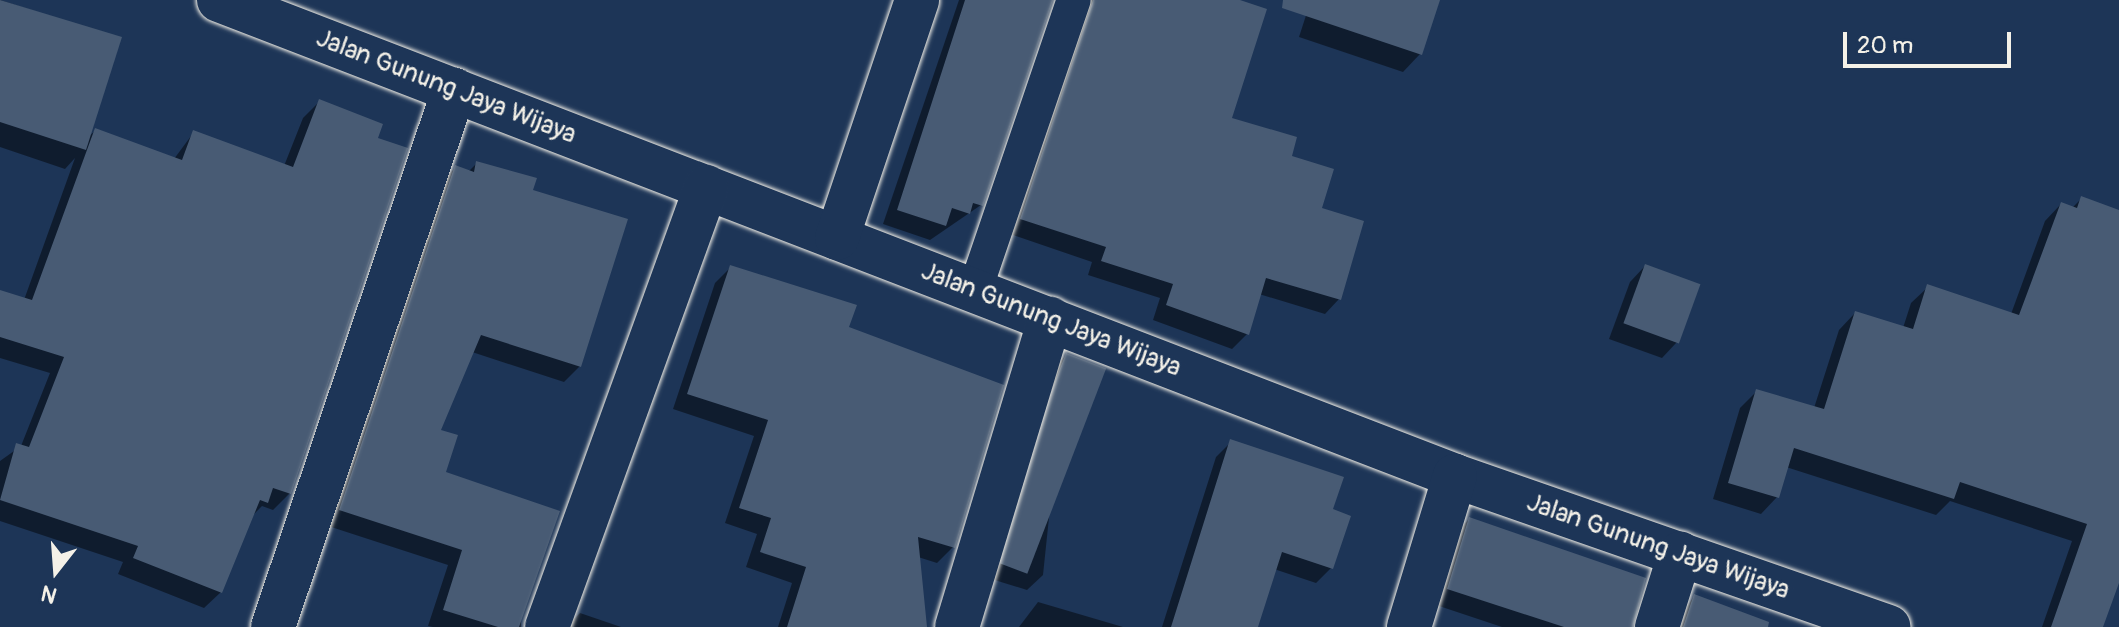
<!DOCTYPE html>
<style>
body{margin:0}
#map{position:relative;width:2119px;height:627px;overflow:hidden;background:#1d3557;font-family:Pangolin,sans-serif}
div>[style]{position:absolute}
[style*='--x']{left:calc(var(--x)*1px);top:calc(var(--y)*1px);width:calc(var(--w)*1px);rotate:calc(var(--a)*1deg)}
.shadow>*{inset:0;background:#0007}
.building>*{inset:0;background:#485b74;transform-origin:0 0}
.roads{filter:drop-shadow(0 0 2px #f4f1e8) drop-shadow(0 0 2px #f4f1e8)}
.service>*{height:34px;margin:-17px;padding:0 17px;transform-origin:17px;border-radius:17px;background:#1d3557}
.minor>*{height:44px;margin:-22px;padding:0 22px;transform-origin:22px;border-radius:22px;background:#1d3557}
span{translate:-50% -50%;white-space:nowrap;text-align:center;line-height:1.15;-webkit-text-stroke:6px #1d3557;paint-order:stroke}
.street-label{font-size:26px;color:#f4f1e8}
.north{position:absolute;left:16px;top:531px;width:80px;height:80px;-webkit-text-stroke:6px #1d3557;paint-order:stroke;rotate:197deg;font-size:22px;font-weight:700;line-height:32px;text-align:center;color:#f4f1e8}
.north::after{content:'';display:block;margin:auto;width:28px;height:36px;background:#f4f1e8;clip-path:polygon(50% 0,100% 100%,50% 72%,0 100%)}
.scale{position:absolute;left:1843px;top:32px;width:168px;height:36px;box-sizing:border-box;border:4px solid #f4f1e8;border-top:0;padding-left:10px;font-size:24px;line-height:28px;white-space:nowrap;color:#f4f1e8;-webkit-text-stroke:6px #1d3557;paint-order:stroke}
</style>
<div id="map">
<div class="shadow">
<div style="clip-path:polygon(0 0,120px 39px,87px 138px,96px 130px,174px 159px,194px 132px,284px 166px,303px 118px,319px 102px,290px 493px,273px 510px,262px 506px,251px 517px,221px 592px,204px 608px,118px 574px,123px 562px,0 521px,0 461px,21px 446px,50px 373px,0 358px,0 292px,24px 300px,75px 158px,65px 169px,0 147px)"></div>
<div style="clip-path:polygon(959px 0,1051px 0,981px 205px,930px 240px,883px 224px)"></div>
<div style="clip-path:polygon(1071px 0,1235px 0,1230px 119px,1289px 157px,1319px 209px,1339px 299px,1325px 314px,1259px 294px,1247px 334px,1232px 349px,1153px 320px,1160px 298px,1088px 275px,1092px 262px,1007px 233px)"></div>
<div style="clip-path:polygon(1311px 0,1438px 0,1420px 54px,1403px 72px,1299px 37px)"></div>
<div style="clip-path:polygon(477px 163px,531px 192px,580px 366px,564px 382px,472px 352px,438px 431px,444px 473px,521px 619px,521px 627px,433px 627px,428px 626px,448px 565px,325px 525px,440px 183px,456px 167px,468px 172px)"></div>
<div style="clip-path:polygon(2082px 198px,2119px 212px,2119px 577px,2101px 627px,2042px 627px,2072px 541px,1950px 501px,1936px 515px,1786px 467px,1777px 497px,1761px 514px,1713px 499px,1740px 408px,1756px 392px,1814px 408px,1839px 330px,1855px 313px,1903px 328px,1911px 303px,1928px 287px,2011px 314px,2045px 221px,2061px 204px,2072px 208px)"></div>
<div style="clip-path:polygon(1645px 266px,1677px 342px,1662px 358px,1609px 339px,1630px 282px)"></div>
<div style="clip-path:polygon(731px 267px,847px 328px,953px 547px,937px 563px,918px 557px,925px 627px,778px 627px,792px 583px,746px 567px,757px 534px,725px 523px,754px 436px,673px 409px,715px 283px)"></div>
<div style="clip-path:polygon(1066px 355px,1043px 575px,1027px 590px,988px 578px,1051px 371px)"></div>
<div style="clip-path:polygon(1231px 442px,1330px 511px,1331px 568px,1316px 583px,1274px 569px,1256px 627px,1162px 627px,1216px 457px)"></div>
<div style="clip-path:polygon(1469px 519px,1632px 627px,1502px 627px,1433px 604px,1454px 535px)"></div>
<div style="clip-path:polygon(1694px 596px,1746px 627px,1673px 627px)"></div>
<div style="clip-path:polygon(1038px 602px,1123px 627px,1019px 627px)"></div>
<div style="clip-path:polygon(580px 613px,621px 627px,566px 627px)"></div>
</div>
<div class="building">
<div style="clip-path:polygon(0 0,122px 37px,86px 150px,0 122px)"></div>
<div style="clip-path:polygon(965px 0,1053px 0,983px 206px,973px 203px,970px 214px,952px 208px,946px 226px,897px 210px)"></div>
<div style="clip-path:polygon(1093px 0,1240px 0,1267px 9px,1232px 118px,1297px 137px,1292px 156px,1334px 169px,1322px 208px,1364px 221px,1341px 300px,1266px 278px,1249px 335px,1166px 305px,1173px 284px,1101px 261px,1106px 247px,1020px 219px)"></div>
<div style="clip-path:polygon(1283px 0,1440px 0,1422px 55px,1282px 8px)"></div>
<div style="clip-path:polygon(319px 99px,383px 124px,378px 138px,408px 148px,291px 494px,273px 488px,268px 503px,260px 500px,222px 593px,133px 558px,138px 546px,0 500px,16px 443px,29px 447px,64px 357px,0 337px,0 290px,32px 300px,95px 128px,182px 160px,193px 130px,293px 167px)"></div>
<div style="clip-path:polygon(476px 161px,537px 178px,533px 190px,628px 219px,581px 367px,481px 335px,441px 430px,458px 435px,446px 472px,560px 511px,519px 627px,498px 627px,443px 610px,462px 550px,339px 510px,455px 165px,474px 172px)"></div>
<div style="clip-path:polygon(2081px 196px,2119px 210px,2119px 583px,2103px 627px,2051px 627px,2087px 524px,1960px 482px,1954px 499px,1794px 448px,1779px 498px,1728px 483px,1756px 389px,1824px 409px,1855px 311px,1913px 329px,1927px 284px,2019px 315px,2061px 202px,2077px 208px)"></div>
<div style="left:1645px;top:264px;width:59px;height:63px;rotate:20deg"></div>
<div style="clip-path:polygon(730px 265px,857px 305px,849px 327px,1004px 385px,955px 548px,918px 537px,927px 627px,787px 627px,806px 567px,760px 552px,771px 518px,739px 508px,768px 420px,687px 394px)"></div>
<div style="left:1066px;top:353px;width:43px;height:220px;rotate:21deg"></div>
<div style="clip-path:polygon(1230px 439px,1344px 477px,1333px 509px,1351px 516px,1333px 569px,1282px 552px,1258px 627px,1171px 627px)"></div>
<div style="clip-path:polygon(1469px 517px,1646px 578px,1633px 627px,1564px 627px,1447px 589px)"></div>
<div style="clip-path:polygon(1694px 594px,1769px 622px,1768px 627px,1683px 627px)"></div>
</div>
<div class="roads">
<div class="service">
<div style="--x:975;--y:290;--w:306;--a:-71.2"></div>
</div>
<div class="minor">
<div style="--x:219;--y:0;--w:1324;--a:21.06"></div>
<div style="--x:1455;--y:476;--w:459;--a:19.2"></div>
<div style="--x:837;--y:238;--w:251;--a:-71.4"></div>
<div style="--x:273;--y:627;--w:567;--a:-71.37"></div>
<div style="--x:547;--y:627;--w:468;--a:-70.1"></div>
<div style="--x:957;--y:627;--w:322;--a:-73.2"></div>
<div style="--x:1409;--y:627;--w:158;--a:-73.1"></div>
<div style="--x:1657;--y:627;--w:77;--a:-72.5"></div>
</div>
</div>
<div class="street-label">
<span style="left:446px;top:87px;rotate:21deg">Jalan Gunung Jaya Wijaya</span>
<span style="left:1051px;top:320px;rotate:21deg">Jalan Gunung Jaya Wijaya</span>
<span style="left:1658px;top:547px;rotate:19deg">Jalan Gunung Jaya Wijaya</span>
</div>
<div class="north">N</div>
<div class="scale">20 m</div>
</div>
